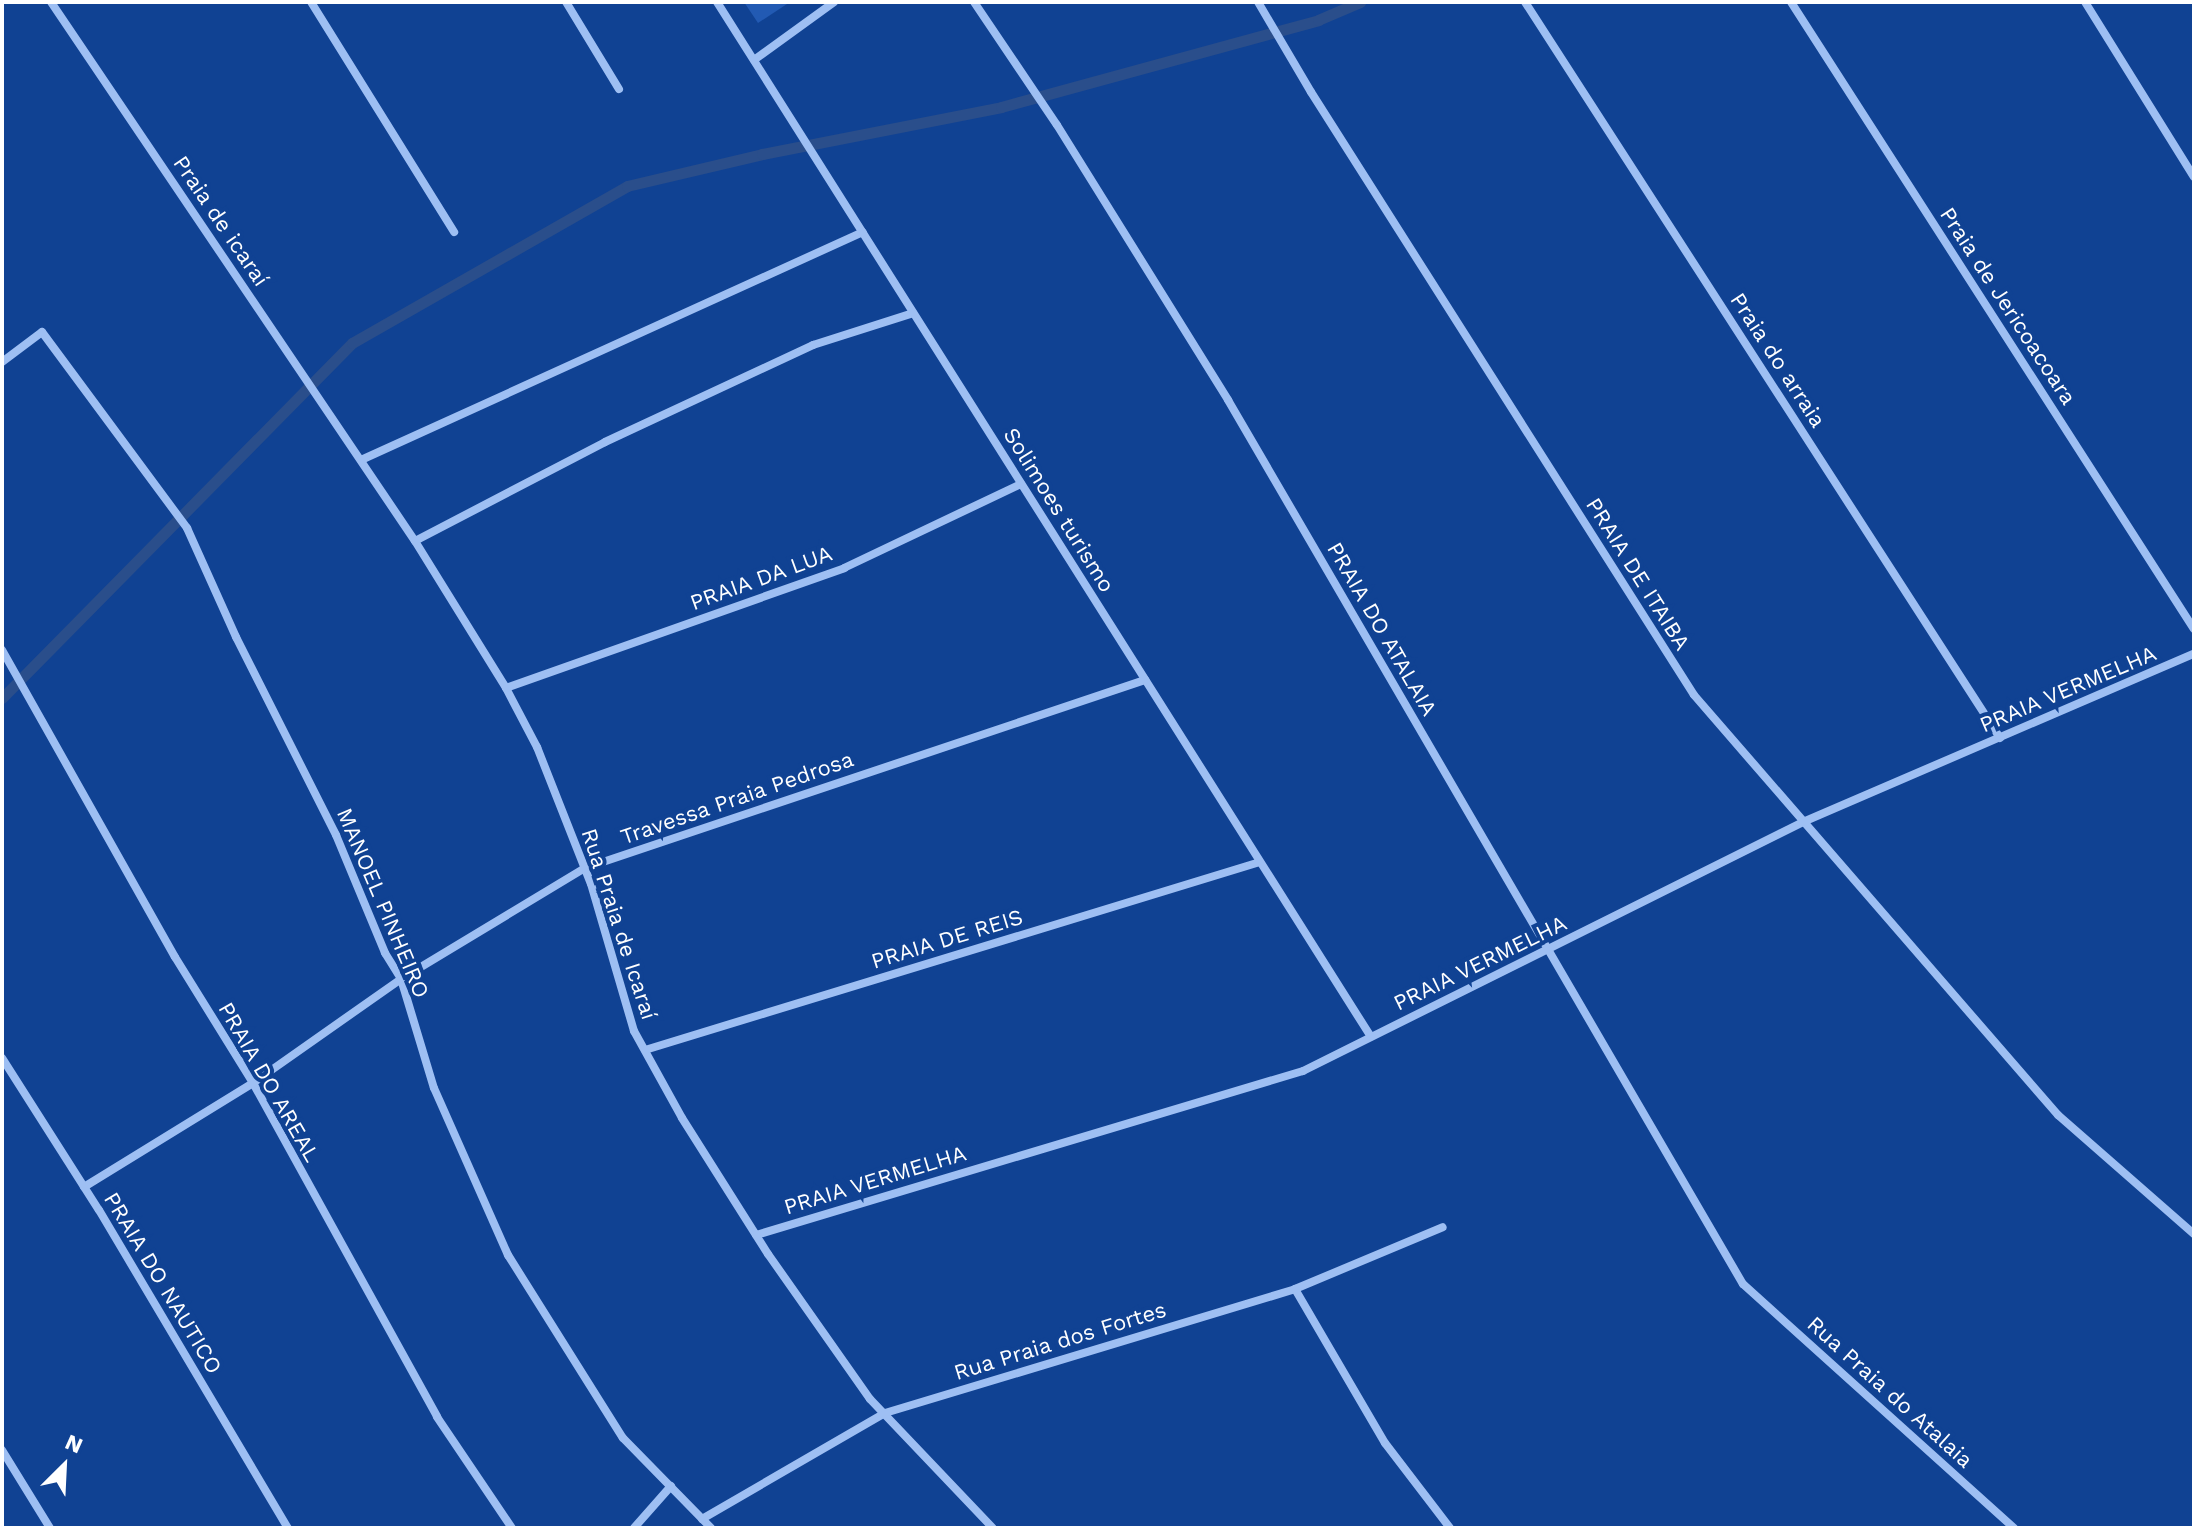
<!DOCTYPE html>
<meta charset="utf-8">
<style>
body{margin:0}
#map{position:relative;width:2196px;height:1530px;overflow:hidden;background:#104293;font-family:"Work Sans",sans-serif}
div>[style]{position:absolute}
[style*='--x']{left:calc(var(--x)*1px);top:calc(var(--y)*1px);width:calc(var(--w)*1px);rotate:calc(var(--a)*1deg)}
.green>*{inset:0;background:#225ab3}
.stream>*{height:11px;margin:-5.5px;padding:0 5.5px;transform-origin:5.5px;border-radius:5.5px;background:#2a4e8b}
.street>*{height:8px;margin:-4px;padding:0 4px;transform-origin:4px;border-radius:4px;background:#9ebff3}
span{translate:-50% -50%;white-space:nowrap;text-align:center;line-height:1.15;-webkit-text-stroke:8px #104293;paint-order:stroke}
.street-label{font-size:22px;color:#fff}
.frame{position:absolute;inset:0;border:4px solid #fff;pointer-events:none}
.north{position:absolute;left:24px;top:1426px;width:80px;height:80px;-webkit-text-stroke:6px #104293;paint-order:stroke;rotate:24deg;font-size:22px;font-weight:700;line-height:32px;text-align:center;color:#fff}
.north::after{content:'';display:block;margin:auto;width:28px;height:36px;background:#fff;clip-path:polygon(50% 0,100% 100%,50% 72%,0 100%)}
</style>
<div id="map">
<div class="green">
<div style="clip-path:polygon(744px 2px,790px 2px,758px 23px)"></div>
</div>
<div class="stream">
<div style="--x:2;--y:698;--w:499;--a:-45.4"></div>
<div style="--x:352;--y:343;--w:317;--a:-29.7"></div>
<div style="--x:627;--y:186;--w:139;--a:-13.3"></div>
<div style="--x:762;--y:154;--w:244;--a:-11.1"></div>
<div style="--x:1001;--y:107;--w:329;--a:-15.3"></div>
<div style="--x:1318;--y:20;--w:46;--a:-23.2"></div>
</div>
<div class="street">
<div style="--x:51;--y:2;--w:650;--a:55.97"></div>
<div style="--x:415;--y:541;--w:173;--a:58.2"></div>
<div style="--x:506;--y:688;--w:67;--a:62.3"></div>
<div style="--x:537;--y:747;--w:147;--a:68.5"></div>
<div style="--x:591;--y:884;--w:153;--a:73.7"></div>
<div style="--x:634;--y:1031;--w:99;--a:61.1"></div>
<div style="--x:682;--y:1118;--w:161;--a:57.7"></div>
<div style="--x:768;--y:1254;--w:177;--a:54.9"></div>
<div style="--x:870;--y:1399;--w:178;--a:46.4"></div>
<div style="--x:311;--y:2;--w:271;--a:58.1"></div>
<div style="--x:566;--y:2;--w:102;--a:58.7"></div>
<div style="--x:717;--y:2;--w:1224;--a:57.71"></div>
<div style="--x:974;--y:2;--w:148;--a:56"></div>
<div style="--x:1057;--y:125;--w:324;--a:58.1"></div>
<div style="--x:1228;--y:400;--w:1023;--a:59.78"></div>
<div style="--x:1743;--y:1284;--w:365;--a:42"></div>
<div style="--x:1258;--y:2;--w:104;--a:59.5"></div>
<div style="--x:1311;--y:92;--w:714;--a:57.58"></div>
<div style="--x:1694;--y:695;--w:556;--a:49.09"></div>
<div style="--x:2058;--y:1115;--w:181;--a:41.2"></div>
<div style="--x:1525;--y:2;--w:876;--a:57.16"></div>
<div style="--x:1791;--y:2;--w:745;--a:57.27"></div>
<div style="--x:2085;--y:2;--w:206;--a:58.1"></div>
<div style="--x:754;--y:60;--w:99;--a:-35.9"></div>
<div style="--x:2;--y:362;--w:50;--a:-36.9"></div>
<div style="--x:42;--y:332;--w:244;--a:53.5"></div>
<div style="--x:187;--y:528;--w:120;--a:65.8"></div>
<div style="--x:236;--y:637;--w:222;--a:63.2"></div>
<div style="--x:336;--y:835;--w:128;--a:67.4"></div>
<div style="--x:385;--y:953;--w:31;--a:58"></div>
<div style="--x:401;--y:979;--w:114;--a:73.2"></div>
<div style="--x:434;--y:1088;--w:183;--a:66.1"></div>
<div style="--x:508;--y:1255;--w:216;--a:57.9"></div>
<div style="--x:623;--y:1438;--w:126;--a:45.6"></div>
<div style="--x:361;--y:460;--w:551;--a:-24.43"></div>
<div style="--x:415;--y:541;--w:214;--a:-27.5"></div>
<div style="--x:605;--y:442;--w:230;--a:-25"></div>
<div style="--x:813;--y:345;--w:105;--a:-17.7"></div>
<div style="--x:2;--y:650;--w:352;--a:60.6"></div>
<div style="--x:175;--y:957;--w:148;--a:58.2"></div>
<div style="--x:253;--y:1083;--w:381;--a:61.1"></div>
<div style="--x:437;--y:1417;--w:134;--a:56"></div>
<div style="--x:506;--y:688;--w:359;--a:-19.5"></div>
<div style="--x:844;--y:568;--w:196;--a:-25.4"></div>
<div style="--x:645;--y:1050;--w:643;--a:-17"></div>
<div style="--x:2;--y:1058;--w:180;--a:57.5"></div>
<div style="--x:99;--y:1210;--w:370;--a:59.3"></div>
<div style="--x:84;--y:1187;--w:198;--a:-31.6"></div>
<div style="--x:253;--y:1083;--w:181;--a:-35.1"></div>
<div style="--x:401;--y:979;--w:215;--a:-31.1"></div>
<div style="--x:585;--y:868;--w:591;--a:-18.56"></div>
<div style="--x:756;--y:1235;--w:571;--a:-16.69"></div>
<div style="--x:1303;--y:1071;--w:559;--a:-26.47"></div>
<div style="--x:1803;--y:822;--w:426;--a:-23.3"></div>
<div style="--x:1295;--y:1289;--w:178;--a:59.7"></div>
<div style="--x:1385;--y:1443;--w:107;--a:52.6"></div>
<div style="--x:2;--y:1450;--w:92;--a:58.4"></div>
<div style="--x:702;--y:1519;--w:211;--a:-30.1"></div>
<div style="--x:885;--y:1413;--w:428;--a:-16.8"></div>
<div style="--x:1295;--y:1289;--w:160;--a:-22.7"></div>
<div style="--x:634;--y:1528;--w:56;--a:-48.6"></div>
</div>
<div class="street-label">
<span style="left:221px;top:221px;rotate:56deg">Praia de icaraí</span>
<span style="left:2008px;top:306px;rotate:57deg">Praia de Jericoacoara</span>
<span style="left:1778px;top:360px;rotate:57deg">Praia do arraia</span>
<span style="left:1059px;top:510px;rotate:58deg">Solimoes turismo</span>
<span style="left:1638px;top:574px;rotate:58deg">PRAIA DE ITAIBA</span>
<span style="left:761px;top:578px;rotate:-20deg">PRAIA DA LUA</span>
<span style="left:1382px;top:629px;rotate:60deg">PRAIA DO ATALAIA</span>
<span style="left:2068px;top:689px;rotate:-23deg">PRAIA VERMELHA</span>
<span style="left:737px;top:798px;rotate:-19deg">Travessa Praia Pedrosa</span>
<span style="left:383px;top:903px;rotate:67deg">MANOEL PINHEIRO</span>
<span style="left:619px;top:924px;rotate:72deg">Rua Praia de Icaraí</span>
<span style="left:947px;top:939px;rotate:-17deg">PRAIA DE REIS</span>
<span style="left:1480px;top:963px;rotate:-26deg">PRAIA VERMELHA</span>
<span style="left:269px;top:1082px;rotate:60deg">PRAIA DO AREAL</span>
<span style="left:875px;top:1180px;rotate:-17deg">PRAIA VERMELHA</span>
<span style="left:163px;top:1283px;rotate:59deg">PRAIA DO NAUTICO</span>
<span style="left:1060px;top:1341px;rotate:-17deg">Rua Praia dos Fortes</span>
<span style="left:1890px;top:1392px;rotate:42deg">Rua Praia do Atalaia</span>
</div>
<div class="frame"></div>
<div class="north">N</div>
</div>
